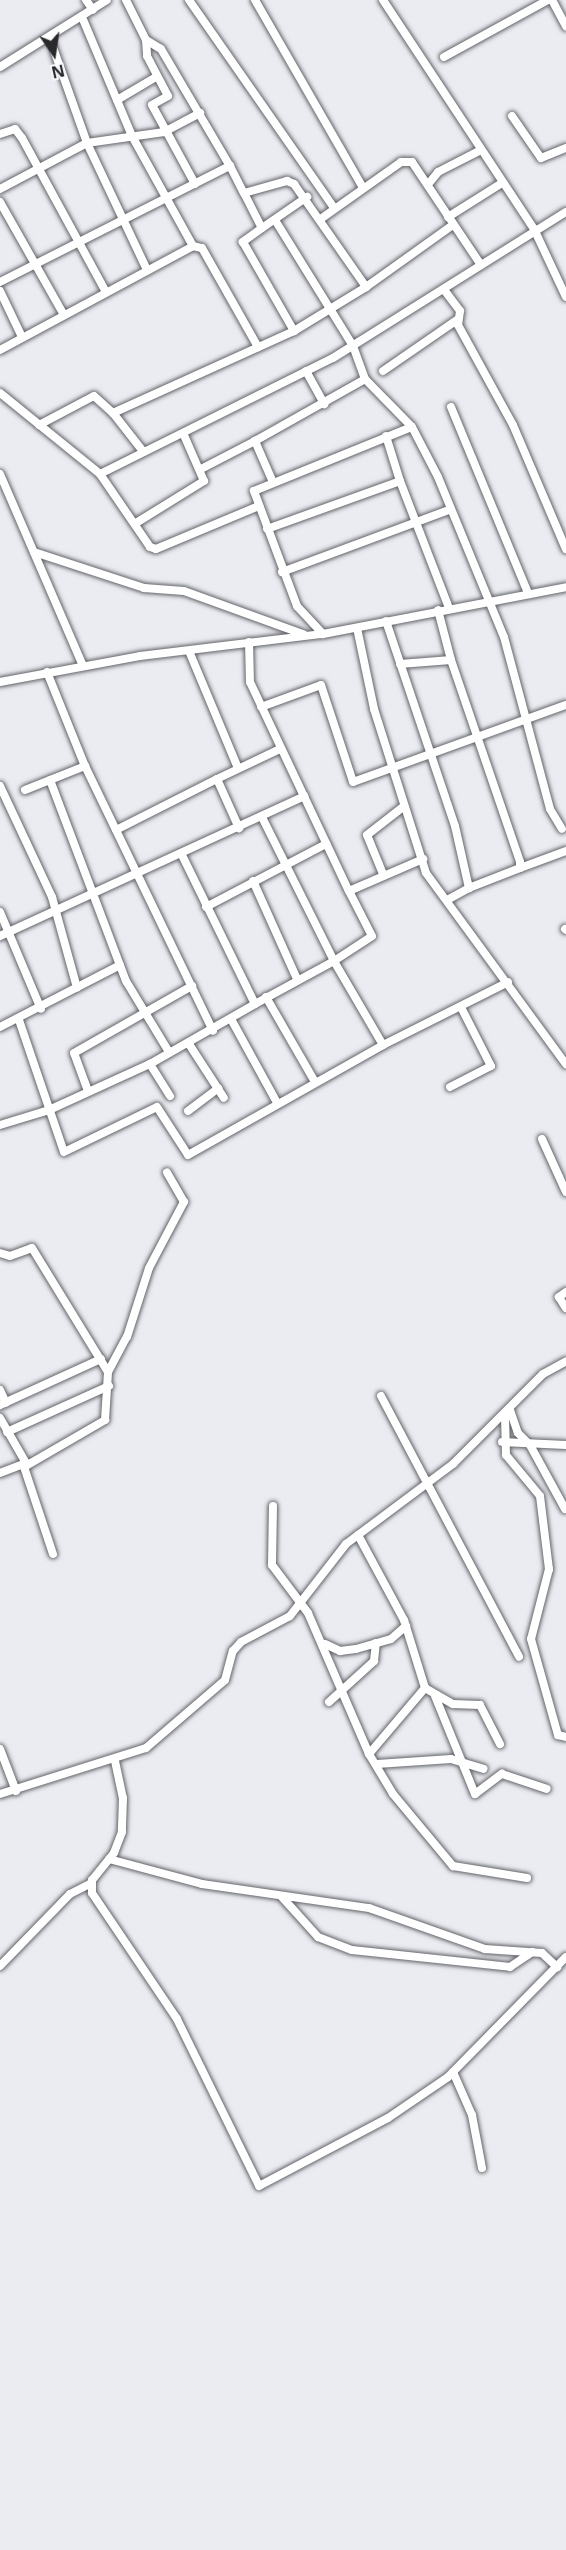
<!DOCTYPE html>
<style>
body{margin:0}
#map{position:relative;width:566px;height:2550px;overflow:hidden;background:#eaecf1;font-family:"Noto Sans",sans-serif}
div>[style]{position:absolute}
[style*='--x']{left:calc(var(--x)*1px);top:calc(var(--y)*1px);width:calc(var(--w)*1px);rotate:calc(var(--a)*1deg)}
.roads{filter:drop-shadow(0 0 2px #626469) drop-shadow(0 0 2px #626469)}
.minor>*{height:8px;margin:-4px;padding:0 4px;transform-origin:4px;border-radius:4px;background:#fff}
span{translate:-50% -50%;white-space:nowrap;text-align:center;line-height:1.15;-webkit-text-stroke:4.5px #f7f9ff;paint-order:stroke}
.north{position:absolute;left:24px;top:24px;width:60px;height:60px;-webkit-text-stroke:4px #f7f9ff;paint-order:stroke;rotate:167deg;font-size:16px;font-weight:700;line-height:24px;text-align:center;color:#2a2a2c}
.north::after{content:'';display:block;margin:auto;width:21px;height:27px;background:#2a2a2c;clip-path:polygon(50% 0,100% 100%,50% 72%,0 100%)}
</style>
<div id="map">
<div class="roads">
<div class="minor">
<div style="--x:86;--y:0;--w:12;--a:55"></div>
<div style="--x:126;--y:0;--w:45;--a:63.4"></div>
<div style="--x:146;--y:40;--w:17;--a:31"></div>
<div style="--x:161;--y:49;--w:136;--a:59.5"></div>
<div style="--x:189;--y:0;--w:254;--a:55.1"></div>
<div style="--x:255;--y:0;--w:217;--a:60.1"></div>
<div style="--x:383;--y:0;--w:274;--a:56.6"></div>
<div style="--x:534;--y:229;--w:75;--a:64.8"></div>
<div style="--x:552;--y:0;--w:30;--a:62"></div>
<div style="--x:82;--y:17;--w:129;--a:67.2"></div>
<div style="--x:132;--y:136;--w:126;--a:61"></div>
<div style="--x:50;--y:39;--w:110;--a:70.4"></div>
<div style="--x:87;--y:143;--w:140;--a:64.7"></div>
<div style="--x:146;--y:40;--w:16;--a:86"></div>
<div style="--x:147;--y:56;--w:45;--a:62.3"></div>
<div style="--x:168;--y:96;--w:18;--a:151"></div>
<div style="--x:152;--y:105;--w:90;--a:61.4"></div>
<div style="--x:444;--y:57;--w:119;--a:-28.7"></div>
<div style="--x:0;--y:67;--w:126;--a:-32.1"></div>
<div style="--x:117;--y:100;--w:45;--a:-30.5"></div>
<div style="--x:512;--y:116;--w:51;--a:55.4"></div>
<div style="--x:541;--y:158;--w:27;--a:-22"></div>
<div style="--x:0;--y:134;--w:16;--a:-18"></div>
<div style="--x:15;--y:129;--w:11;--a:52"></div>
<div style="--x:22;--y:138;--w:175;--a:61.4"></div>
<div style="--x:430;--y:182;--w:13;--a:-51"></div>
<div style="--x:438;--y:172;--w:48;--a:-27.1"></div>
<div style="--x:0;--y:189;--w:98;--a:-27.9"></div>
<div style="--x:87;--y:143;--w:78;--a:-8.1"></div>
<div style="--x:164;--y:132;--w:41;--a:-27.8"></div>
<div style="--x:244;--y:193;--w:39;--a:63"></div>
<div style="--x:262;--y:228;--w:55;--a:-34.6"></div>
<div style="--x:0;--y:202;--w:130;--a:60.5"></div>
<div style="--x:448;--y:217;--w:64;--a:-32.2"></div>
<div style="--x:322;--y:218;--w:97;--a:-35.3"></div>
<div style="--x:401;--y:162;--w:11;--a:0"></div>
<div style="--x:412;--y:162;--w:124;--a:56.2"></div>
<div style="--x:275;--y:220;--w:148;--a:58.2"></div>
<div style="--x:353;--y:346;--w:35;--a:70"></div>
<div style="--x:365;--y:379;--w:67;--a:45.6"></div>
<div style="--x:412;--y:427;--w:56;--a:62.5"></div>
<div style="--x:438;--y:477;--w:173;--a:67.6"></div>
<div style="--x:504;--y:637;--w:178;--a:75"></div>
<div style="--x:550;--y:809;--w:23;--a:59"></div>
<div style="--x:262;--y:228;--w:24;--a:144"></div>
<div style="--x:243;--y:242;--w:103;--a:60.2"></div>
<div style="--x:0;--y:282;--w:258;--a:-26.8"></div>
<div style="--x:230;--y:166;--w:30;--a:63"></div>
<div style="--x:244;--y:193;--w:45;--a:-15.6"></div>
<div style="--x:287;--y:181;--w:8;--a:23"></div>
<div style="--x:294;--y:184;--w:126;--a:55"></div>
<div style="--x:366;--y:287;--w:107;--a:-35.5"></div>
<div style="--x:0;--y:291;--w:51;--a:64.4"></div>
<div style="--x:445;--y:291;--w:25;--a:53"></div>
<div style="--x:460;--y:311;--w:14;--a:98"></div>
<div style="--x:458;--y:325;--w:114;--a:61.2"></div>
<div style="--x:513;--y:425;--w:135;--a:66.9"></div>
<div style="--x:0;--y:350;--w:219;--a:-28.3"></div>
<div style="--x:193;--y:246;--w:9;--a:13"></div>
<div style="--x:202;--y:248;--w:114;--a:60.5"></div>
<div style="--x:306;--y:371;--w:38;--a:61"></div>
<div style="--x:383;--y:371;--w:90;--a:-34.6"></div>
<div style="--x:0;--y:393;--w:129;--a:39"></div>
<div style="--x:100;--y:474;--w:88;--a:55.6"></div>
<div style="--x:150;--y:547;--w:6;--a:18"></div>
<div style="--x:156;--y:549;--w:112;--a:-22.7"></div>
<div style="--x:451;--y:407;--w:201;--a:67.5"></div>
<div style="--x:113;--y:413;--w:47;--a:51.9"></div>
<div style="--x:39;--y:425;--w:62;--a:-27.8"></div>
<div style="--x:94;--y:396;--w:25;--a:42"></div>
<div style="--x:113;--y:413;--w:199;--a:-24.4"></div>
<div style="--x:294;--y:331;--w:84;--a:-31.4"></div>
<div style="--x:201;--y:469;--w:63;--a:-27.4"></div>
<div style="--x:0;--y:474;--w:209;--a:66.6"></div>
<div style="--x:100;--y:474;--w:260;--a:-26.5"></div>
<div style="--x:333;--y:358;--w:275;--a:-32.1"></div>
<div style="--x:272;--y:480;--w:43;--a:-113.6"></div>
<div style="--x:255;--y:441;--w:126;--a:-29.4"></div>
<div style="--x:400;--y:481;--w:136;--a:68.9"></div>
<div style="--x:136;--y:523;--w:80;--a:-31.7"></div>
<div style="--x:204;--y:481;--w:52;--a:-113.6"></div>
<div style="--x:267;--y:529;--w:141;--a:-19.8"></div>
<div style="--x:400;--y:481;--w:47;--a:-107.3"></div>
<div style="--x:34;--y:552;--w:116;--a:18.1"></div>
<div style="--x:144;--y:588;--w:40;--a:4.3"></div>
<div style="--x:184;--y:591;--w:127;--a:19.9"></div>
<div style="--x:282;--y:572;--w:178;--a:-20.4"></div>
<div style="--x:438;--y:610;--w:52;--a:75.4"></div>
<div style="--x:386;--y:621;--w:216;--a:71.4"></div>
<div style="--x:455;--y:826;--w:64;--a:77.3"></div>
<div style="--x:469;--y:888;--w:25;--a:151"></div>
<div style="--x:357;--y:628;--w:83;--a:78.1"></div>
<div style="--x:374;--y:709;--w:172;--a:72.4"></div>
<div style="--x:426;--y:873;--w:237;--a:53.8"></div>
<div style="--x:323;--y:634;--w:38;--a:-133"></div>
<div style="--x:297;--y:606;--w:123;--a:-110.5"></div>
<div style="--x:254;--y:491;--w:170;--a:-22.1"></div>
<div style="--x:249;--y:642;--w:40;--a:88.6"></div>
<div style="--x:250;--y:682;--w:231;--a:64.7"></div>
<div style="--x:189;--y:651;--w:127;--a:67.3"></div>
<div style="--x:400;--y:664;--w:51;--a:-4.5"></div>
<div style="--x:451;--y:660;--w:213;--a:71.1"></div>
<div style="--x:520;--y:862;--w:6;--a:90"></div>
<div style="--x:520;--y:868;--w:55;--a:158.6"></div>
<div style="--x:47;--y:672;--w:101;--a:68"></div>
<div style="--x:85;--y:766;--w:294;--a:64.2"></div>
<div style="--x:0;--y:682;--w:142;--a:-10.5"></div>
<div style="--x:140;--y:656;--w:184;--a:-6.9"></div>
<div style="--x:323;--y:634;--w:248;--a:-10.9"></div>
<div style="--x:261;--y:707;--w:64;--a:-20.1"></div>
<div style="--x:321;--y:685;--w:102;--a:71.7"></div>
<div style="--x:353;--y:782;--w:226;--a:-19.9"></div>
<div style="--x:217;--y:779;--w:70;--a:-25.5"></div>
<div style="--x:50;--y:780;--w:215;--a:69.3"></div>
<div style="--x:126;--y:981;--w:83;--a:58.8"></div>
<div style="--x:0;--y:786;--w:123;--a:64.9"></div>
<div style="--x:52;--y:897;--w:94;--a:74.6"></div>
<div style="--x:25;--y:790;--w:65;--a:-21.8"></div>
<div style="--x:116;--y:830;--w:113;--a:-26.8"></div>
<div style="--x:217;--y:779;--w:54;--a:65.8"></div>
<div style="--x:181;--y:853;--w:168;--a:63.9"></div>
<div style="--x:255;--y:1004;--w:90;--a:-28.6"></div>
<div style="--x:334;--y:961;--w:161;--a:-116.6"></div>
<div style="--x:520;--y:868;--w:49;--a:-20.3"></div>
<div style="--x:383;--y:874;--w:42;--a:-112.3"></div>
<div style="--x:367;--y:835;--w:46;--a:-37.9"></div>
<div style="--x:253;--y:881;--w:107;--a:65.8"></div>
<div style="--x:206;--y:907;--w:136;--a:-27.7"></div>
<div style="--x:0;--y:912;--w:105;--a:67.1"></div>
<div style="--x:565;--y:929;--w:1;--a:45"></div>
<div style="--x:0;--y:936;--w:335;--a:-24.7"></div>
<div style="--x:266;--y:997;--w:96;--a:60"></div>
<div style="--x:231;--y:1019;--w:94;--a:61.2"></div>
<div style="--x:19;--y:1020;--w:139;--a:71.2"></div>
<div style="--x:64;--y:1152;--w:103;--a:-25.8"></div>
<div style="--x:157;--y:1107;--w:57;--a:57.1"></div>
<div style="--x:188;--y:1155;--w:224;--a:-29.4"></div>
<div style="--x:383;--y:1045;--w:97;--a:-120.3"></div>
<div style="--x:334;--y:961;--w:45;--a:-33.3"></div>
<div style="--x:372;--y:936;--w:51;--a:-117.1"></div>
<div style="--x:349;--y:891;--w:81;--a:-23.4"></div>
<div style="--x:0;--y:1027;--w:135;--a:-27.3"></div>
<div style="--x:189;--y:1044;--w:64;--a:57.1"></div>
<div style="--x:383;--y:1045;--w:140;--a:-26.7"></div>
<div style="--x:450;--y:1087;--w:46;--a:-27.1"></div>
<div style="--x:491;--y:1066;--w:66;--a:-117"></div>
<div style="--x:88;--y:1091;--w:40;--a:-110.2"></div>
<div style="--x:74;--y:1053;--w:136;--a:-29.6"></div>
<div style="--x:170;--y:1096;--w:38;--a:-122"></div>
<div style="--x:150;--y:1064;--w:121;--a:-29.7"></div>
<div style="--x:188;--y:1111;--w:38;--a:-37"></div>
<div style="--x:0;--y:1125;--w:51;--a:-17"></div>
<div style="--x:49;--y:1110;--w:111;--a:-24.5"></div>
<div style="--x:542;--y:1139;--w:58;--a:65.6"></div>
<div style="--x:0;--y:1253;--w:10;--a:17"></div>
<div style="--x:10;--y:1256;--w:23;--a:-20"></div>
<div style="--x:32;--y:1248;--w:145;--a:58.5"></div>
<div style="--x:566;--y:1292;--w:9;--a:144"></div>
<div style="--x:559;--y:1297;--w:13;--a:58"></div>
<div style="--x:0;--y:1390;--w:14;--a:65"></div>
<div style="--x:381;--y:1396;--w:295;--a:62.1"></div>
<div style="--x:0;--y:1405;--w:111;--a:-24.5"></div>
<div style="--x:510;--y:1410;--w:24;--a:71"></div>
<div style="--x:518;--y:1433;--w:17;--a:45"></div>
<div style="--x:530;--y:1445;--w:73;--a:61.3"></div>
<div style="--x:505;--y:1415;--w:40;--a:88.6"></div>
<div style="--x:506;--y:1455;--w:53;--a:50.3"></div>
<div style="--x:540;--y:1496;--w:74;--a:83"></div>
<div style="--x:549;--y:1569;--w:72;--a:104.4"></div>
<div style="--x:531;--y:1639;--w:100;--a:74.3"></div>
<div style="--x:558;--y:1735;--w:8;--a:14"></div>
<div style="--x:0;--y:1418;--w:52;--a:60"></div>
<div style="--x:26;--y:1463;--w:28;--a:159"></div>
<div style="--x:7;--y:1432;--w:112;--a:-24.3"></div>
<div style="--x:502;--y:1442;--w:64;--a:2.7"></div>
<div style="--x:273;--y:1506;--w:59;--a:91"></div>
<div style="--x:272;--y:1565;--w:60;--a:53.1"></div>
<div style="--x:308;--y:1613;--w:154;--a:66.6"></div>
<div style="--x:369;--y:1754;--w:47;--a:59"></div>
<div style="--x:393;--y:1794;--w:94;--a:50.2"></div>
<div style="--x:453;--y:1866;--w:75;--a:9.2"></div>
<div style="--x:358;--y:1535;--w:97;--a:61.6"></div>
<div style="--x:404;--y:1620;--w:71;--a:72.8"></div>
<div style="--x:425;--y:1688;--w:32;--a:30"></div>
<div style="--x:453;--y:1704;--w:27;--a:2"></div>
<div style="--x:480;--y:1705;--w:44;--a:62.9"></div>
<div style="--x:53;--y:1554;--w:92;--a:-108.4"></div>
<div style="--x:24;--y:1467;--w:94;--a:-30.1"></div>
<div style="--x:105;--y:1420;--w:48;--a:-86.4"></div>
<div style="--x:108;--y:1372;--w:40;--a:-62"></div>
<div style="--x:127;--y:1337;--w:72;--a:-72.3"></div>
<div style="--x:149;--y:1268;--w:75;--a:-62.1"></div>
<div style="--x:184;--y:1202;--w:34;--a:-120"></div>
<div style="--x:325;--y:1644;--w:17;--a:25"></div>
<div style="--x:340;--y:1651;--w:16;--a:-7"></div>
<div style="--x:356;--y:1649;--w:36;--a:-16"></div>
<div style="--x:391;--y:1639;--w:20;--a:-41"></div>
<div style="--x:435;--y:1696;--w:106;--a:67.8"></div>
<div style="--x:475;--y:1794;--w:34;--a:-37"></div>
<div style="--x:502;--y:1774;--w:47;--a:18.4"></div>
<div style="--x:329;--y:1702;--w:61;--a:-42.3"></div>
<div style="--x:374;--y:1661;--w:18;--a:-84"></div>
<div style="--x:0;--y:1749;--w:45;--a:69.1"></div>
<div style="--x:369;--y:1754;--w:87;--a:-49.7"></div>
<div style="--x:115;--y:1761;--w:38;--a:78"></div>
<div style="--x:123;--y:1798;--w:34;--a:92"></div>
<div style="--x:122;--y:1832;--w:22;--a:111"></div>
<div style="--x:114;--y:1853;--w:35;--a:129"></div>
<div style="--x:92;--y:1880;--w:13;--a:90"></div>
<div style="--x:92;--y:1893;--w:152;--a:56"></div>
<div style="--x:177;--y:2019;--w:186;--a:63.8"></div>
<div style="--x:259;--y:2186;--w:146;--a:-27.8"></div>
<div style="--x:388;--y:2118;--w:73;--a:-34.3"></div>
<div style="--x:448;--y:2077;--w:168;--a:-45.5"></div>
<div style="--x:377;--y:1764;--w:74;--a:-3.9"></div>
<div style="--x:451;--y:1759;--w:34;--a:17"></div>
<div style="--x:0;--y:1794;--w:153;--a:-17.5"></div>
<div style="--x:146;--y:1748;--w:104;--a:-40.7"></div>
<div style="--x:225;--y:1680;--w:30;--a:-75"></div>
<div style="--x:233;--y:1651;--w:12;--a:-48"></div>
<div style="--x:241;--y:1642;--w:55;--a:-28"></div>
<div style="--x:290;--y:1616;--w:91;--a:-52.1"></div>
<div style="--x:346;--y:1544;--w:134;--a:-36.8"></div>
<div style="--x:453;--y:1464;--w:127;--a:-45"></div>
<div style="--x:543;--y:1374;--w:26;--a:-29"></div>
<div style="--x:109;--y:1859;--w:96;--a:15"></div>
<div style="--x:202;--y:1884;--w:169;--a:8.2"></div>
<div style="--x:369;--y:1908;--w:123;--a:19.5"></div>
<div style="--x:485;--y:1949;--w:57;--a:4"></div>
<div style="--x:542;--y:1953;--w:21;--a:43"></div>
<div style="--x:282;--y:1897;--w:54;--a:48"></div>
<div style="--x:318;--y:1937;--w:36;--a:21"></div>
<div style="--x:352;--y:1950;--w:159;--a:6.1"></div>
<div style="--x:510;--y:1967;--w:27;--a:-34"></div>
<div style="--x:0;--y:1966;--w:100;--a:-45.8"></div>
<div style="--x:70;--y:1894;--w:22;--a:-27"></div>
<div style="--x:453;--y:2072;--w:47;--a:66.2"></div>
<div style="--x:472;--y:2115;--w:54;--a:79.3"></div>
</div>
</div>
<div class="north">N</div>
</div>
